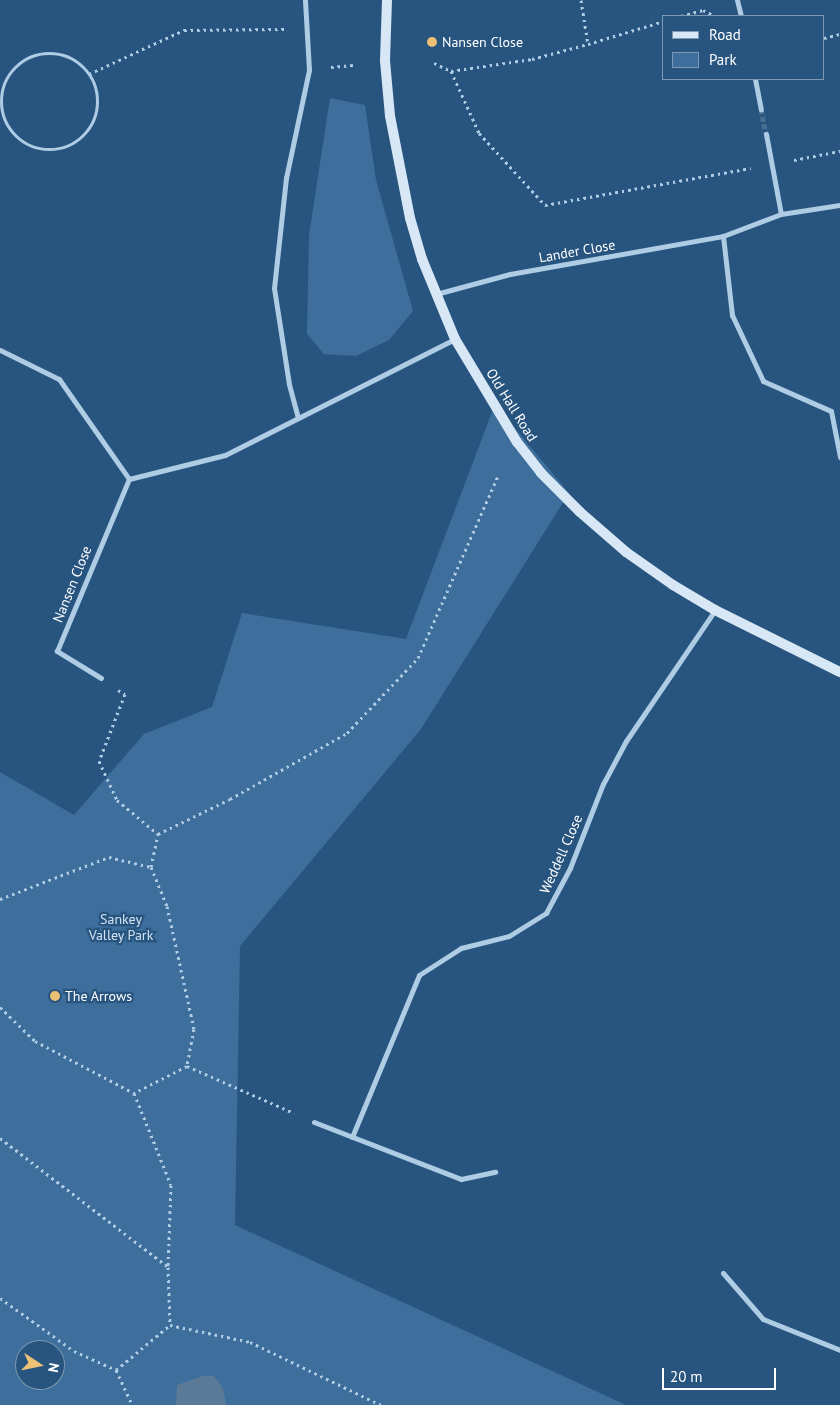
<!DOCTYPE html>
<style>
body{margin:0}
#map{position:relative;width:840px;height:1405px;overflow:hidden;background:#28557f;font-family:"PT Sans",sans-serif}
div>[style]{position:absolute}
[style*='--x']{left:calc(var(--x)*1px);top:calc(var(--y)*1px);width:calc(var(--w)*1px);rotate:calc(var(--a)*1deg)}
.green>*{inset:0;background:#3d6e9c}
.water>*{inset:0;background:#5b7a98}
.street-tunnel>*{height:5px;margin-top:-2.5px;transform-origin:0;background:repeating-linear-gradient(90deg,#486e92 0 5px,transparent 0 7.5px)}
.path>*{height:3px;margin-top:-1.5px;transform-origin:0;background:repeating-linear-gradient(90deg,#afcce5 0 2.5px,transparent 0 6.5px)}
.path>.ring{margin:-1.5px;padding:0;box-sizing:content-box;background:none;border:3px solid #afcce5;border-radius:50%}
.street>*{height:5px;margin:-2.5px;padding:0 2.5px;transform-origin:2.5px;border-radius:2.5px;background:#afcce5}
.secondary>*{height:10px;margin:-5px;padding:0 5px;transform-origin:5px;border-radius:5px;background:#d8e7f5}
.dots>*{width:14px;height:14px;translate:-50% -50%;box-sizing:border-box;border:2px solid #28557f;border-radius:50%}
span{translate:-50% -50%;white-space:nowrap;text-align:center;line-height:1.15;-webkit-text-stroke:4.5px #28557f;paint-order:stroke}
.poi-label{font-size:14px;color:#fff}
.left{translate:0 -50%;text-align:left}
.street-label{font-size:14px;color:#fff}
.park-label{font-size:14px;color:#d2e4f4}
.legend{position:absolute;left:662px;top:15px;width:162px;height:65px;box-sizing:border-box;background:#28557f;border:1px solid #7e99b2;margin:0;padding:6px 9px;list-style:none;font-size:15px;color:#fff}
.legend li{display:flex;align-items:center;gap:10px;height:25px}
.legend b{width:25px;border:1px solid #7e99b2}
.north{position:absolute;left:15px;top:1340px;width:50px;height:50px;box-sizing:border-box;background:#28557f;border:1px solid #7e99b2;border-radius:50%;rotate:101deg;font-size:14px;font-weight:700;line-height:20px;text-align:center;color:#fff}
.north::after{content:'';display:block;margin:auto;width:18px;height:22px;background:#ecc176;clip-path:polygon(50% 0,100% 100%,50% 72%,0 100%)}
.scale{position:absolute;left:662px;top:1368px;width:114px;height:22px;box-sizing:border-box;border:2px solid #fff;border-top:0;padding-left:6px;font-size:15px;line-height:18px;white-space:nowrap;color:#fff;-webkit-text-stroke:4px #28557f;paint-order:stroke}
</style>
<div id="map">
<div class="green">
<div style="clip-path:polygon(330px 98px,365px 105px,376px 180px,413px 311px,389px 340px,356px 356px,324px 354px,307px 334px,309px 235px)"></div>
<div style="clip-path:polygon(evenodd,495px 404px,569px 493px,421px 729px,240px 946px,235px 1225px,626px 1405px,0 1405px,0 772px,74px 815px,144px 734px,212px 707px,242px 613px,406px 639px,495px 404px,25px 1350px,55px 1350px,55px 1380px,25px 1380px,25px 1350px)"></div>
</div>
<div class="water">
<div style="clip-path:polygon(203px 1376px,214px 1376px,223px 1388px,226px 1405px,176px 1405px,177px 1385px)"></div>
</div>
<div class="street-tunnel">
<div style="--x:761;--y:109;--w:25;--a:79"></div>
</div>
<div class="path">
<div style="--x:581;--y:0;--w:45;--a:81"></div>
<div style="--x:588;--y:44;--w:79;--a:-16.8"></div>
<div style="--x:681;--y:16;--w:23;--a:-15"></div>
<div style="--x:703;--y:10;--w:13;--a:27"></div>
<div style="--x:824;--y:38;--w:16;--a:-14"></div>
<div class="ring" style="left:1px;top:53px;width:93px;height:93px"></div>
<div style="--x:434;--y:63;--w:19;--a:25"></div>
<div style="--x:451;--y:71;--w:82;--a:-8.4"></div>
<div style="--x:532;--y:59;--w:58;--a:-15"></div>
<div style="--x:331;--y:67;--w:22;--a:-5"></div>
<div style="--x:451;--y:71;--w:68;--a:65.7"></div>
<div style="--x:479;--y:133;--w:98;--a:47.5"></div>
<div style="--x:545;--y:205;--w:209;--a:-10.2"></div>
<div style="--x:89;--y:74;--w:105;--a:-24.9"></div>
<div style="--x:184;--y:30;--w:100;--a:-0.6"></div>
<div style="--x:794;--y:160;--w:47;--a:-11.1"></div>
<div style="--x:118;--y:690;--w:8;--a:30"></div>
<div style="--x:125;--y:694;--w:72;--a:111.2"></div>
<div style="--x:99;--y:761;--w:43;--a:65.2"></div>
<div style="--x:117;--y:800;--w:53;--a:39.7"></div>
<div style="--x:151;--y:867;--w:34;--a:-78"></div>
<div style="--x:158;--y:834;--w:80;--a:-25.9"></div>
<div style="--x:230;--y:799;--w:134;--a:-29.4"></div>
<div style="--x:347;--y:733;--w:103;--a:-46.6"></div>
<div style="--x:418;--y:658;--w:199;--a:-66.3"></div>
<div style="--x:0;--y:899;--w:117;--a:-21.1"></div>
<div style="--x:109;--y:857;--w:43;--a:13.4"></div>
<div style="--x:151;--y:867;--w:42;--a:67.7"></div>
<div style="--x:167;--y:906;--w:126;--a:77.6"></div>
<div style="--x:194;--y:1029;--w:38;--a:101"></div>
<div style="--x:187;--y:1066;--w:59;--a:153"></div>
<div style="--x:0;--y:1007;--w:49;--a:44.2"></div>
<div style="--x:35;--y:1041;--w:112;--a:27.7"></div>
<div style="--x:134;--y:1093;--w:99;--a:68.1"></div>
<div style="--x:171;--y:1185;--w:82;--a:92.1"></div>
<div style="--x:168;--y:1267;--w:58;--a:88"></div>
<div style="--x:187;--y:1066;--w:117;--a:23.7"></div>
<div style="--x:0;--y:1138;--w:212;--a:37.5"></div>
<div style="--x:0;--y:1298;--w:91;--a:35.6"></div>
<div style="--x:74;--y:1351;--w:46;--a:24.3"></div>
<div style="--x:116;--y:1370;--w:38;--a:65"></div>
<div style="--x:116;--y:1370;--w:70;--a:-39.8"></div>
<div style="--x:170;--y:1325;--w:82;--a:12"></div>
<div style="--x:250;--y:1342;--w:145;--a:25.7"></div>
</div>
<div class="street">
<div style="--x:737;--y:0;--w:16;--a:76"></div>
<div style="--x:755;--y:79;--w:31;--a:79"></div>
<div style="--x:766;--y:134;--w:81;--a:79.4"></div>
<div style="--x:723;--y:236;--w:80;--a:83.5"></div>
<div style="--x:732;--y:315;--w:73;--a:64.8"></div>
<div style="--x:763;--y:381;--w:74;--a:23.8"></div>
<div style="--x:831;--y:411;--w:47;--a:78.9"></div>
<div style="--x:436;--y:294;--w:77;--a:-15.1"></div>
<div style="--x:510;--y:274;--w:216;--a:-10.1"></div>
<div style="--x:723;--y:236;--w:62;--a:-20.8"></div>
<div style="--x:781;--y:214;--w:60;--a:-8.7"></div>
<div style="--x:0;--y:350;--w:66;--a:26.2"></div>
<div style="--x:59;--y:379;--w:122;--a:55"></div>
<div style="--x:298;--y:418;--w:35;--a:-105"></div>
<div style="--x:289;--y:384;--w:97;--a:-98.9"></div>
<div style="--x:274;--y:288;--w:111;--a:-83.8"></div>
<div style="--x:286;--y:178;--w:110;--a:-78"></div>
<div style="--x:309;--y:70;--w:70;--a:-93.3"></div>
<div style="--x:101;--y:678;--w:52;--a:-148.5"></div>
<div style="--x:57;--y:651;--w:186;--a:-67.3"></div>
<div style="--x:129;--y:479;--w:99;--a:-14"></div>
<div style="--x:225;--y:455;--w:258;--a:-26.8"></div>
<div style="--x:314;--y:1122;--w:158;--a:21.2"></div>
<div style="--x:461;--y:1179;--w:35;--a:-12"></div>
<div style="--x:352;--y:1137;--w:175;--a:-67.5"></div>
<div style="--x:419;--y:975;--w:50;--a:-32.7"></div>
<div style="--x:461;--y:948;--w:49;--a:-14"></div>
<div style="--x:509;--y:936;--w:44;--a:-31.9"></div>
<div style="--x:546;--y:913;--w:51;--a:-61.9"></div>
<div style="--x:570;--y:868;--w:90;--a:-68.6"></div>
<div style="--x:603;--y:784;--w:49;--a:-61.9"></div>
<div style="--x:626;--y:741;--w:158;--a:-55.8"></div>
<div style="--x:723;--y:1273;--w:61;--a:49"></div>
<div style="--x:763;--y:1319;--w:83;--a:21.9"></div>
</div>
<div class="secondary">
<div style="--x:387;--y:0;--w:61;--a:91.9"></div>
<div style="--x:385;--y:61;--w:55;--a:84.8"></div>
<div style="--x:390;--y:116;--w:104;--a:78.9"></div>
<div style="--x:410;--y:218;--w:43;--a:73.7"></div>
<div style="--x:422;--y:259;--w:87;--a:67.6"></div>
<div style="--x:455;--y:339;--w:120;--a:59"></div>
<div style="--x:517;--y:442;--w:39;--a:52"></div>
<div style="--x:541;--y:473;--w:55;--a:45"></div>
<div style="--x:580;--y:512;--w:61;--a:41"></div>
<div style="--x:626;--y:552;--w:57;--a:35.1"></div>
<div style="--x:673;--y:585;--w:49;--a:30.8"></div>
<div style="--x:715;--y:610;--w:140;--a:26.4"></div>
</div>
<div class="dots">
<div style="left:432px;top:42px;background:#ecc176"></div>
<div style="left:55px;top:996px;background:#ecc176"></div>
</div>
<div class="poi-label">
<span class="left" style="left:442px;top:42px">Nansen Close</span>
<span class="left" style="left:65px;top:996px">The Arrows</span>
</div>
<div class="street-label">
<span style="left:577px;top:251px;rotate:-10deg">Lander Close</span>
<span style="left:512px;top:405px;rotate:58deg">Old Hall Road</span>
<span style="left:72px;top:584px;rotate:-68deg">Nansen Close</span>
<span style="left:561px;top:854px;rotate:-66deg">Weddell Close</span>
</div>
<div class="park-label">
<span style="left:121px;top:927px">Sankey<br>Valley Park</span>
</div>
<ul class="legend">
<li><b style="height:6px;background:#d8e7f5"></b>Road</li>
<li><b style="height:14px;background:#3d6e9c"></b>Park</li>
</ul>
<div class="north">N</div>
<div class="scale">20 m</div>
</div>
